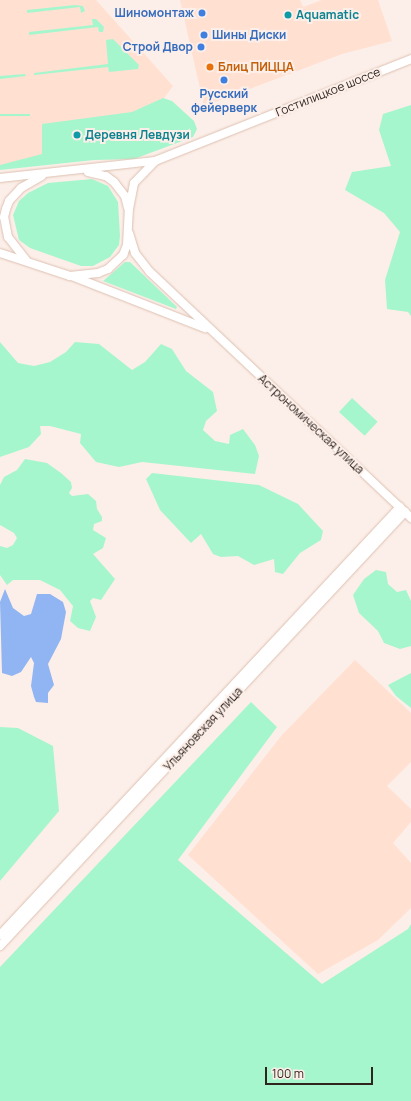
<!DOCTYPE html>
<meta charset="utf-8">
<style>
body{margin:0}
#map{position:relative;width:411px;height:1101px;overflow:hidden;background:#fcefe9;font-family:Manrope,sans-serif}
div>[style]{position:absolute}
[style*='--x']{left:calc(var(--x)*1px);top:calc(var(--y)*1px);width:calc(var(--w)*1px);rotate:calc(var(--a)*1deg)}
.built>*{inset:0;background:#ffe0d1}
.green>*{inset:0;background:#a6f6cd;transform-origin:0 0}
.water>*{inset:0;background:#91b5f2}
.roads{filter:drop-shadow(0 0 1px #ddc0b1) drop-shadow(0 0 1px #ddc0b1)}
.secondary>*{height:8px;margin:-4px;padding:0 4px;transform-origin:4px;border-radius:4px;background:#fff}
.dots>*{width:11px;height:11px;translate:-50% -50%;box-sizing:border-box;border:2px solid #fcefe9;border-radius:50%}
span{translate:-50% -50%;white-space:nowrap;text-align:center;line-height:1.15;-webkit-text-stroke:4px #fcefe9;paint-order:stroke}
.shop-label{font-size:12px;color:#366cbe;font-weight:700}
.right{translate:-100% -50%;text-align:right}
.left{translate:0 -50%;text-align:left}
.culture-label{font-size:12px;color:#0d838f;font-weight:700}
.food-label{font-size:12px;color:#c56008;font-weight:700}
.street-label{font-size:12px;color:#30241f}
.scale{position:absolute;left:265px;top:1067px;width:108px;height:18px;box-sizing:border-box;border:2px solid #30241f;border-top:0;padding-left:5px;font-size:12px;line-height:14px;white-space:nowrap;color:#30241f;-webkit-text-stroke:3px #fcefe9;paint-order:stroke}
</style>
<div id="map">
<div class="built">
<div style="clip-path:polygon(0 0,96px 0,173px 86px,164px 98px,46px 157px,0 167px)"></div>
<div style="clip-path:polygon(180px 0,300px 0,303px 7px,322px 0,378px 0,392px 41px,342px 54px,204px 106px)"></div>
<div style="clip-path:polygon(355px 660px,411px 713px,411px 762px,387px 786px,411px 809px,411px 822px,393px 843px,411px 863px,411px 908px,378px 940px,318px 974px,188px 855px,282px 735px)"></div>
</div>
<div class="green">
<div style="clip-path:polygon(75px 5px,83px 6px,85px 11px,81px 13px,80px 7px,27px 13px,27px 10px)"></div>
<div style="clip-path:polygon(92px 19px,96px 19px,104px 27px,103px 32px,99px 32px,98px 27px,29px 35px,29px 32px,93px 25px)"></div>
<div style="clip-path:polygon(113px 39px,139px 65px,138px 69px,109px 72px,108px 67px,34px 75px,34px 73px,108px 64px,106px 40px)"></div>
<div style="clip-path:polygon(25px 74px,26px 76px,0 79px,0 76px)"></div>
<div style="clip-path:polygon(163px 98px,172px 101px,194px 121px,197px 129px,193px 137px,134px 159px,94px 160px,0 170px,0 165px,42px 154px,42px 124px,132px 112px)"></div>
<div style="clip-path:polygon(411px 105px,411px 316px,408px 312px,387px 309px,385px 280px,400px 232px,384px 213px,345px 190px,352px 172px,391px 166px,379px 130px,383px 114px)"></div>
<div style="left:30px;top:114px;width:2px;height:30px;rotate:90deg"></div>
<div style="clip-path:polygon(92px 179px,108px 186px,118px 202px,120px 236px,119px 245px,110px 257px,93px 266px,81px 266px,30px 248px,19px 240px,13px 215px,19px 201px,28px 193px,48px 183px)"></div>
<div style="clip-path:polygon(125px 262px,130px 262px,177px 307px,176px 309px,103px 281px)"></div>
<div style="clip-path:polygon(0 342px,18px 363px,34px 366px,50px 362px,66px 352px,75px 342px,99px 344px,132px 370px,145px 362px,161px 344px,172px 349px,186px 371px,213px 392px,217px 411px,206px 421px,203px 430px,215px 441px,229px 444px,230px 435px,243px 429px,255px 445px,259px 456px,255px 474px,142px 462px,119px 467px,96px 462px,80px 443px,81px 434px,50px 426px,40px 426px,41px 434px,29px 447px,0 457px)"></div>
<div style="left:352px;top:398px;width:35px;height:19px;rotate:43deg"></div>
<div style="clip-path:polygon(25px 459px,47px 463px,61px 473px,71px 482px,72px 488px,69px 493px,72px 496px,88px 494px,96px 501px,97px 509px,102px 517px,102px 521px,94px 524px,93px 530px,106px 538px,103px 548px,93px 554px,115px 579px,101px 600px,93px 598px,90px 601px,96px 617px,90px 631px,78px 628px,70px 621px,73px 606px,60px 590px,40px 580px,13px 580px,7px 585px,0 575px,0 546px,7px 548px,13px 545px,17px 538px,14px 533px,0 525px,0 485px,4px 477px,17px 470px)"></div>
<div style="clip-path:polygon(152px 473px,259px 485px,298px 504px,323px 531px,321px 540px,300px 553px,283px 574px,275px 572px,274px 559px,254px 565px,238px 556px,221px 557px,213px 554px,201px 534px,191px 543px,160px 510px,146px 479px)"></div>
<div style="clip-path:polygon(376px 570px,386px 572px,388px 584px,397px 592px,406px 590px,411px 601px,411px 646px,400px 649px,384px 643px,378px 631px,359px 613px,353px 595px,364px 579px)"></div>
<div style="clip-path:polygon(411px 673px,411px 708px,396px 696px,388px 685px)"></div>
<div style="clip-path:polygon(251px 702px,277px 727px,178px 860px,322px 984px,408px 929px,411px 924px,411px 1101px,0 1101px,0 967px)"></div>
<div style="clip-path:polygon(0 727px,18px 728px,53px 746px,59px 811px,0 881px)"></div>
</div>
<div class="water">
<div style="clip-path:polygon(5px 589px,13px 608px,24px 616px,31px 614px,37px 594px,50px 594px,63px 602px,66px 612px,61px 639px,48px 664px,54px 685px,48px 693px,48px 703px,36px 702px,34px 697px,31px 686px,34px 663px,31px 657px,21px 672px,12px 676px,2px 673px,0 602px)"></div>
</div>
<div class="roads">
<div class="secondary">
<div style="--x:88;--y:172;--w:18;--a:13"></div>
<div style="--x:106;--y:176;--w:10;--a:37"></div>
<div style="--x:114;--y:182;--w:18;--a:52"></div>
<div style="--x:125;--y:196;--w:12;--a:76"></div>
<div style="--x:0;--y:178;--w:156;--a:-6.3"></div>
<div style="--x:155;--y:161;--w:276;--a:-21.7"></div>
<div style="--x:129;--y:233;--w:21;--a:73"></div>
<div style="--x:135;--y:253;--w:24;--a:52"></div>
<div style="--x:150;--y:272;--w:359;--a:43.3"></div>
<div style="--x:0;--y:253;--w:74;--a:18.2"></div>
<div style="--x:70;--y:276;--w:28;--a:-6"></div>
<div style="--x:98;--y:273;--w:11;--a:-22"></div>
<div style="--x:108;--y:269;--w:21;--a:-43"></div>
<div style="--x:123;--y:255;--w:11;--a:-68"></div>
<div style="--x:127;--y:245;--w:36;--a:-87"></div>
<div style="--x:129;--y:209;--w:26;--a:-79"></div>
<div style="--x:134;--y:183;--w:30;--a:-46"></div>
<div style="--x:26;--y:260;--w:29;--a:-128"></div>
<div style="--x:8;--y:237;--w:20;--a:-101"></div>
<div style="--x:4;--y:217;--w:8;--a:-76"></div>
<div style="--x:6;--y:209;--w:9;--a:-69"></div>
<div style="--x:9;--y:201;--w:18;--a:-47"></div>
<div style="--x:21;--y:188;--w:24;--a:-30"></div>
<div style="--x:74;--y:277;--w:141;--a:21.3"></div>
<div style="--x:0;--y:935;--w:586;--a:-46.94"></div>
<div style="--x:0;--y:946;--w:594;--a:-46.98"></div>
</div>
</div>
<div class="dots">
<div style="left:202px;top:13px;background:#3f7fe0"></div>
<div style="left:288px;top:15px;background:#0f9aa8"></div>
<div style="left:204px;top:35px;background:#3f7fe0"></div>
<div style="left:201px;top:47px;background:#3f7fe0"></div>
<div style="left:210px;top:67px;background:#e8710a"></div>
<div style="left:224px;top:80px;background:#3f7fe0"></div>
<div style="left:77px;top:135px;background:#0f9aa8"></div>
</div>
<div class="shop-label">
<span class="right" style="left:194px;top:13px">Шиномонтаж</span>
<span class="left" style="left:212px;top:35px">Шины Диски</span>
<span class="right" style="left:193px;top:47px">Строй Двор</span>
<span style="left:224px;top:101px">Русский<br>фейерверк</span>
</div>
<div class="culture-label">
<span class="left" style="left:296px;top:15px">Aquamatic</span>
<span class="left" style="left:85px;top:135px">Деревня Левдузи</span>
</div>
<div class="food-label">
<span class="left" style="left:218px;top:67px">Блиц ПИЦЦА</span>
</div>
<div class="street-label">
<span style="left:328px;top:92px;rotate:-22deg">Гостилицкое шоссе</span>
<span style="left:311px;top:424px;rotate:43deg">Астрономическая улица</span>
<span style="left:203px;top:729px;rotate:-47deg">Ульяновская улица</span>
</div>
<div class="scale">100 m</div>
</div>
